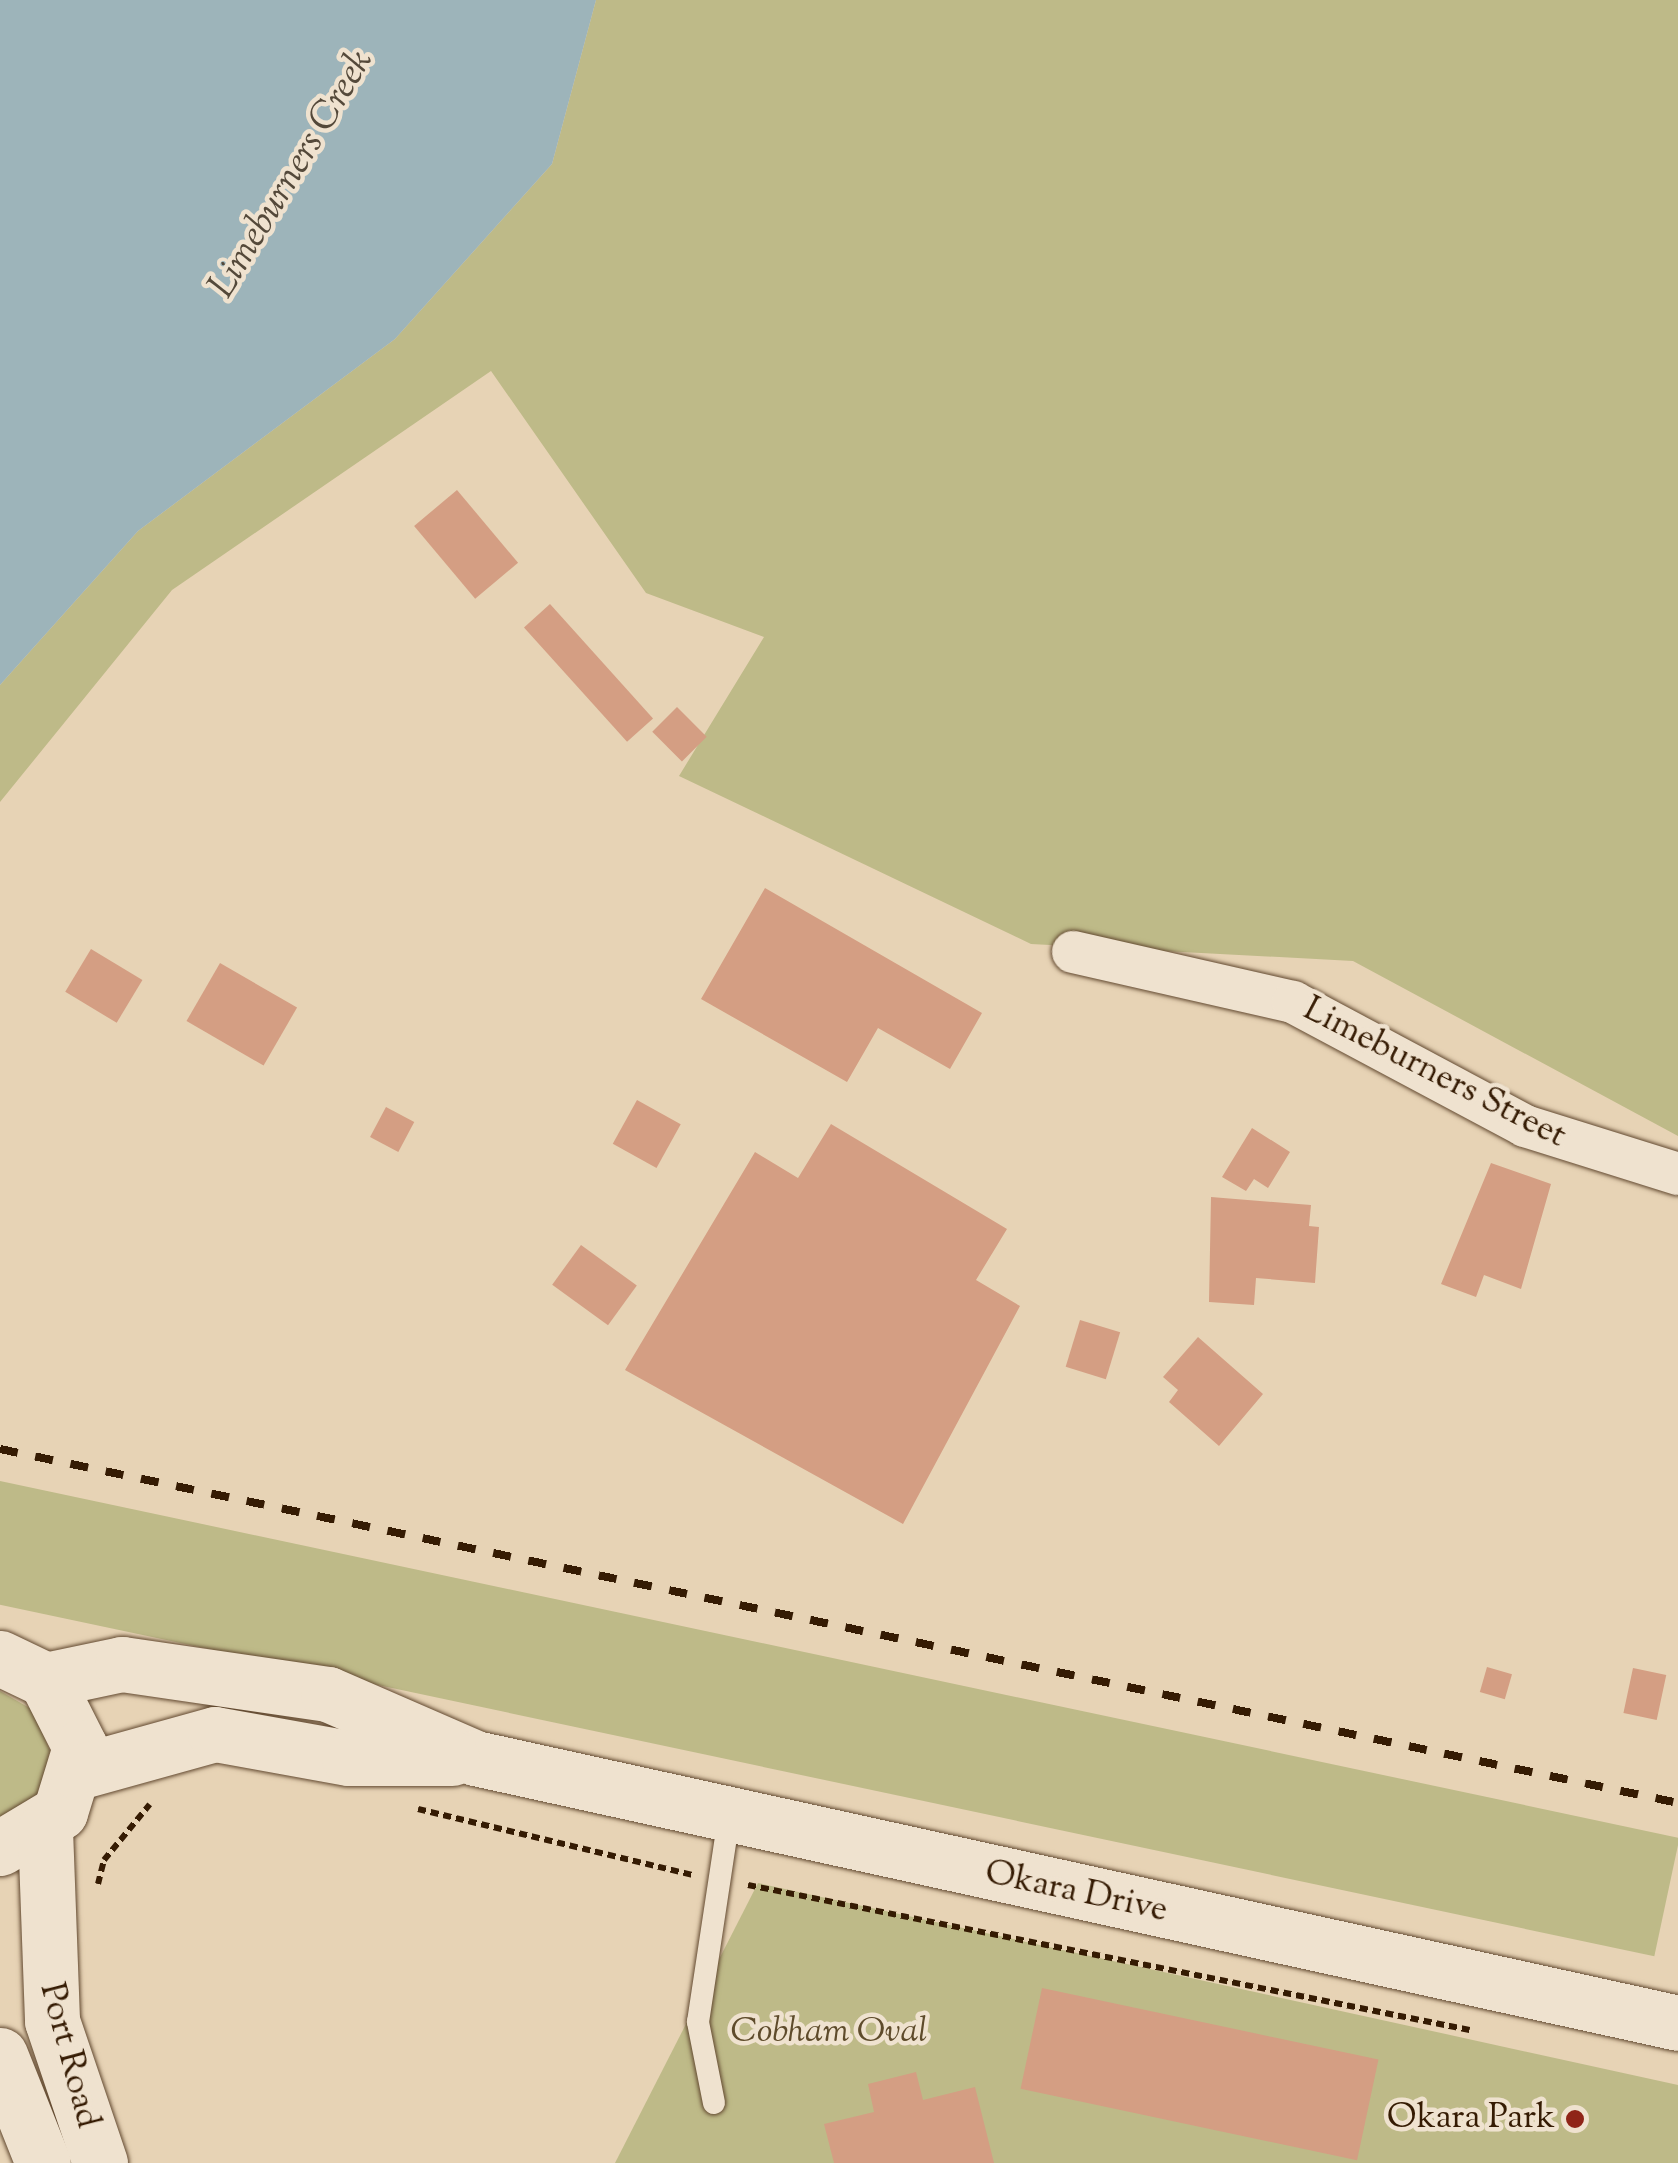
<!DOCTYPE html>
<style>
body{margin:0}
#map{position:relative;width:1678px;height:2163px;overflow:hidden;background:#e7d3b5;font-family:"Sorts Mill Goudy",serif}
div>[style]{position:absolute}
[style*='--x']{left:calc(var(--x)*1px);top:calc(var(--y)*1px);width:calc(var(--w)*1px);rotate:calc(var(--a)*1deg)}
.green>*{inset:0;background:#beba88;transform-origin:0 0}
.water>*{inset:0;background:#9db4ba}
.building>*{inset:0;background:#d49e83;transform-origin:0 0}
.path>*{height:6px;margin-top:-3px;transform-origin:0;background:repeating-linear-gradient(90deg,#351b03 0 8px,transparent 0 13px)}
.roads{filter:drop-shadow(0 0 2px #624930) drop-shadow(0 0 2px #624930)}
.service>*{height:22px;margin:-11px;padding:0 11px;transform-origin:11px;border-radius:11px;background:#efe2cf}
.minor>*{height:42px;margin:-21px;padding:0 21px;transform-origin:21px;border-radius:21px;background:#efe2cf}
.secondary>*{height:55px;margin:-27.5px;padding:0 27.5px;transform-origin:27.5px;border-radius:27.5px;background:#efe2cf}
.rail>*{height:8px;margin-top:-4px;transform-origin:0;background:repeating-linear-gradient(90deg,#351b03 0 18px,transparent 0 36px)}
.dots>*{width:28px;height:28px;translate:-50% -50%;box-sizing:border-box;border:5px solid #efe2cf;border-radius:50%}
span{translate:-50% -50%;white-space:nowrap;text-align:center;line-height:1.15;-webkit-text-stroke:9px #efe2cf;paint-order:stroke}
.street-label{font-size:35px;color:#351b03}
.park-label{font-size:35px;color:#5e4b2b;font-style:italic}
.poi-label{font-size:35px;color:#351b03}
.right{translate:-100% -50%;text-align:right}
.water-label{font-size:38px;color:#54493a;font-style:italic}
</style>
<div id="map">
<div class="green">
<div style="clip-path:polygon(596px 0,1678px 0,1678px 1136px,1353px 961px,1031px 944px,679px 776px,764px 637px,646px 593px,491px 371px,172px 590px,0 802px,0 685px,138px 531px,395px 339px,552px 164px)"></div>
<div style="left:0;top:1481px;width:1717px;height:121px;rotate:12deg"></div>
<div style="clip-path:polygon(0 1691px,33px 1710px,50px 1751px,40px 1793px,0 1822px)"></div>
<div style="clip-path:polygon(758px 1883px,1678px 2085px,1678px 2163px,615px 2163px)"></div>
</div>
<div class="water">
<div style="clip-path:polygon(0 0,596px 0,552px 164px,395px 339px,138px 531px,0 685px)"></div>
</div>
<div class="building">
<div style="left:457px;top:490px;width:95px;height:56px;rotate:50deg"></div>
<div style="left:550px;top:604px;width:154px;height:35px;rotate:48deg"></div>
<div style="left:677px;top:707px;width:42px;height:35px;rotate:45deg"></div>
<div style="clip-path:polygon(765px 888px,982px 1013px,950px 1069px,878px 1028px,847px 1082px,701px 999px)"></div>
<div style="left:91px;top:949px;width:60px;height:50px;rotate:31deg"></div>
<div style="left:220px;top:963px;width:89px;height:67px;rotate:30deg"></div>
<div style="left:637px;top:1100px;width:50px;height:50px;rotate:29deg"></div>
<div style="left:386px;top:1107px;width:32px;height:34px;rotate:28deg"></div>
<div style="clip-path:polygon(831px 1124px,1007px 1229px,976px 1280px,1020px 1306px,903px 1524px,625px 1370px,755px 1152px,798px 1178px)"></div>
<div style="clip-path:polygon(1252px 1128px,1290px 1152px,1268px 1188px,1254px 1179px,1246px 1191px,1222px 1177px)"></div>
<div style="clip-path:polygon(1491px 1163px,1551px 1184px,1521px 1289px,1484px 1275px,1476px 1297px,1441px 1284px)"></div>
<div style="clip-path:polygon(1211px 1197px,1311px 1205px,1309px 1226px,1319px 1227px,1315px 1283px,1256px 1278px,1254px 1305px,1209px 1302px)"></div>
<div style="left:581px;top:1245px;width:69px;height:49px;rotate:36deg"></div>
<div style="left:1080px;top:1320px;width:42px;height:49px;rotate:17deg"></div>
<div style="clip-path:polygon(1198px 1337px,1263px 1394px,1219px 1446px,1169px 1402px,1178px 1390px,1163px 1377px)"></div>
<div style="left:1487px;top:1667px;width:26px;height:26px;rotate:16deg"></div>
<div style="left:1633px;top:1668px;width:34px;height:46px;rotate:12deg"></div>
<div style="left:1042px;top:1988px;width:344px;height:103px;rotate:12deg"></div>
<div style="clip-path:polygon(916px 2072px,923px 2100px,975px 2087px,994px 2163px,834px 2163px,824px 2124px,874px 2112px,868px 2084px)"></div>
</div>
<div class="path">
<div style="--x:418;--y:1809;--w:282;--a:13.5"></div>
<div style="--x:98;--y:1884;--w:25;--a:-76"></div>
<div style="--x:104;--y:1860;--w:72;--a:-50.6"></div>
<div style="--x:748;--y:1885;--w:736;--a:11.36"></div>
</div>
<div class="roads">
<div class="service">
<div style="--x:714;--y:2103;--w:83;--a:-101.2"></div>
<div style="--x:698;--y:2022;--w:206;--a:-81.4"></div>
</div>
<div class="minor">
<div style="--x:1073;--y:952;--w:226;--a:12.8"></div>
<div style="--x:1293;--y:1002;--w:263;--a:28.1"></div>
<div style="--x:1525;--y:1126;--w:160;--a:17.4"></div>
</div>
<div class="secondary">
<div style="--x:0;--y:1658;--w:51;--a:25.6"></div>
<div style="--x:46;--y:1680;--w:75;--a:63.1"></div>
<div style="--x:80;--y:1747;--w:68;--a:107.1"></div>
<div style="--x:60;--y:1812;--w:70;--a:149"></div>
<div style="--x:46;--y:1680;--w:78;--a:-11.9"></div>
<div style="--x:122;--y:1664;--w:208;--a:8.3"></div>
<div style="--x:328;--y:1694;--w:160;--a:23.5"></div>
<div style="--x:475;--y:1758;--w:1232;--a:12.42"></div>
<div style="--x:78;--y:1772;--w:142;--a:-15.5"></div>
<div style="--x:215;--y:1734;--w:136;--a:10.2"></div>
<div style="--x:349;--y:1758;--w:103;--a:0"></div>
<div style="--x:45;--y:1829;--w:192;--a:87.9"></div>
<div style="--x:52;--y:2021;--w:150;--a:71.3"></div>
<div style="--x:0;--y:2055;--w:116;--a:68.3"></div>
</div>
</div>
<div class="rail">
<div style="--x:0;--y:1449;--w:1715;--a:11.91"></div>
</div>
<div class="dots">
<div style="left:1575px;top:2119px;background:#8f2418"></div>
</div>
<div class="street-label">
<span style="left:1434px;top:1074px;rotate:27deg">Limeburners Street</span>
<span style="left:1076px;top:1893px;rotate:12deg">Okara Drive</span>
<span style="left:68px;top:2056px;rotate:75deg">Port Road</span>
</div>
<div class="park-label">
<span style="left:829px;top:2033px">Cobham Oval</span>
</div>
<div class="poi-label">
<span class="right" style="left:1555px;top:2119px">Okara Park</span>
</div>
<div class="water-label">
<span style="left:293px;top:175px;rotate:-59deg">Limeburners Creek</span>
</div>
</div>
